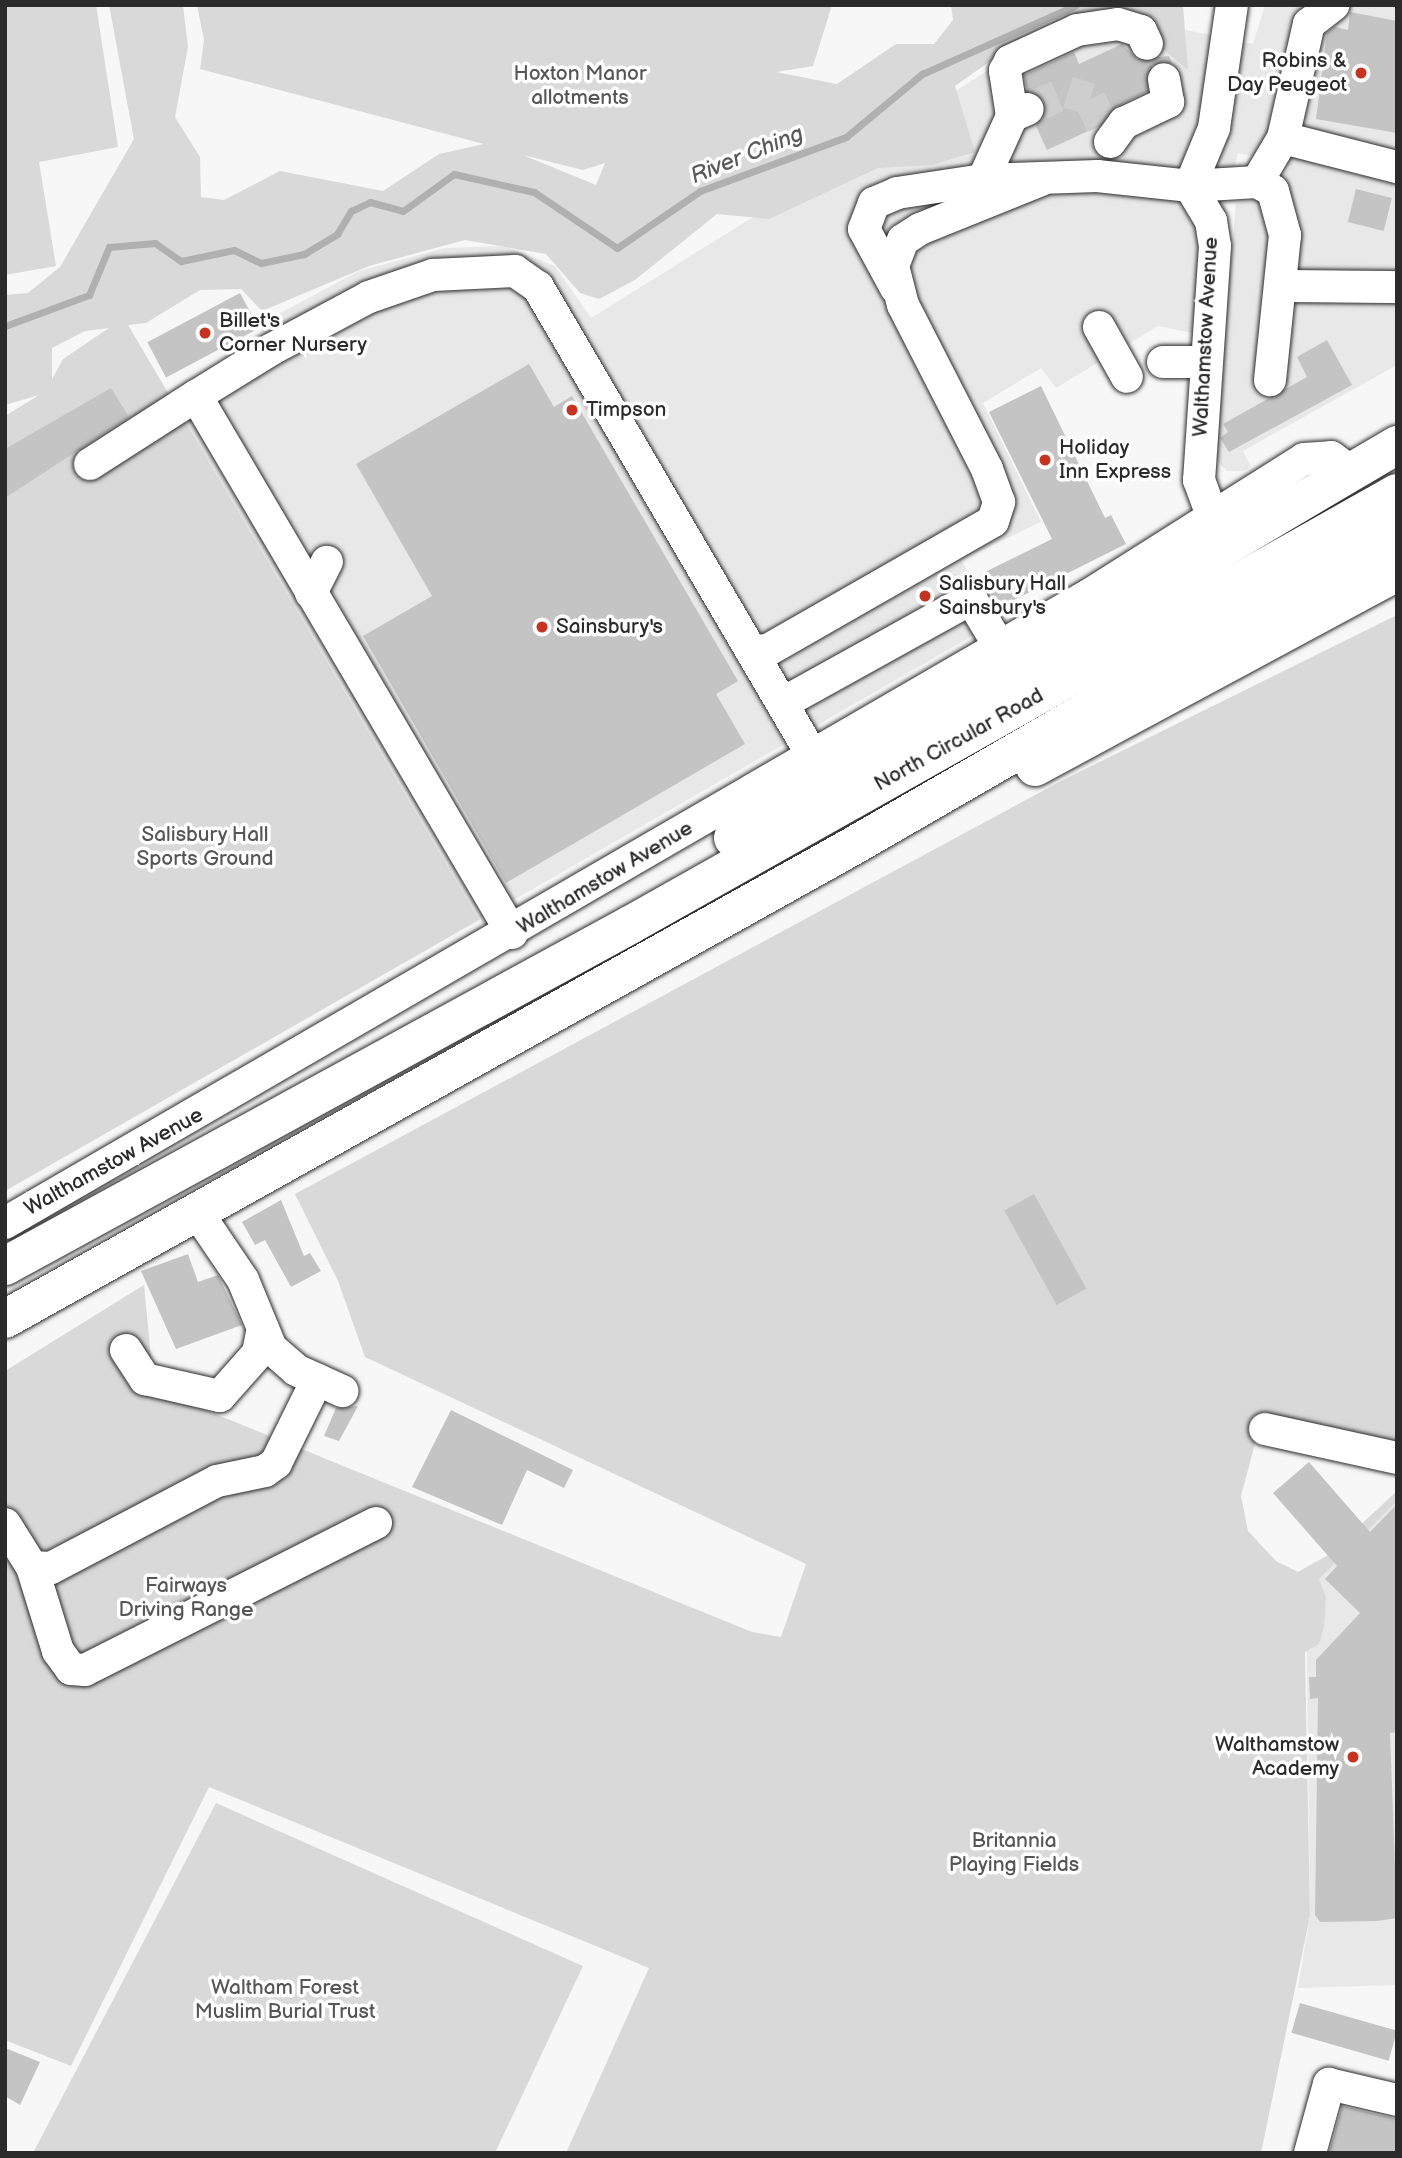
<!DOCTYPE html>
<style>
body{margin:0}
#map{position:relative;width:1402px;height:2158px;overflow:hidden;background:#f7f7f7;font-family:"Balsamiq Sans",sans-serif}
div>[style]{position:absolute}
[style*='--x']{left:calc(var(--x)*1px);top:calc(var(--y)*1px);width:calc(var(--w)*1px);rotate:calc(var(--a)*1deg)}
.built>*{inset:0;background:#e8e8e8}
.green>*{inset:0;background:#d9d9d9}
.stream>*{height:7px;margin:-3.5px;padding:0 3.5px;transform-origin:3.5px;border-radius:3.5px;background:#b0b0b0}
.building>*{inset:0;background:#c4c4c4;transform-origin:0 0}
.minor-tunnel>*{height:32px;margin-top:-16px;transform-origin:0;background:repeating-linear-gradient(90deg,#cecece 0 32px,transparent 0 48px)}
.roads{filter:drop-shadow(0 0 2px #2b2b2b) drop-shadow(0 0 2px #2b2b2b)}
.minor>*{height:32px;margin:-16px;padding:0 16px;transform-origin:16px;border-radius:16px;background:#fff}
.highway>*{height:38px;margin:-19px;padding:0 19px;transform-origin:19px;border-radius:19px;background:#fff}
.dots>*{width:19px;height:19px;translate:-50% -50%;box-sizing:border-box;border:4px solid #fff;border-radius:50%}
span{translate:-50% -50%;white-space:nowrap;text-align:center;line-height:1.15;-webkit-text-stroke:7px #fff;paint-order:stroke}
.poi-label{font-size:21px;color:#2b2b2b}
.right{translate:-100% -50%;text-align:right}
.left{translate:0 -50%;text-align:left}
.park-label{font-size:21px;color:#565656}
.street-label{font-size:21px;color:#2b2b2b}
.water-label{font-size:23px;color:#5a5a5a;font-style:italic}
.frame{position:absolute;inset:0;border:7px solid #2b2b2b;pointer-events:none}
</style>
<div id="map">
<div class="built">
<div style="clip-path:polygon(1265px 5px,1397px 5px,1397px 365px,1243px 451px,1251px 467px,1244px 471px,1227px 471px,1214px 458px,1236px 203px,1264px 198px,1291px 166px,1238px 153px,1198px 334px,1158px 326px,1056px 388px,1041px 368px,983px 403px,1041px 522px,961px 560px,996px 622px,479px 920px,169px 395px,265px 336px,258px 325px,359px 271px,445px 248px,504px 246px,555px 266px,591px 318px,1013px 55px,1105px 13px,1253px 44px)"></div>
<div style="clip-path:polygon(1397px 1493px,1397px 1985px,1298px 1988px,1310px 1916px,1306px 1576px)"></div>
</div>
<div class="green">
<div style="clip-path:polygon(5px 5px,96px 5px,118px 147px,39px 162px,56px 266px,5px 275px)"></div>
<div style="clip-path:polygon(evenodd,109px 5px,183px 5px,188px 47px,175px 117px,200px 157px,201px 197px,224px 200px,280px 171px,383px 191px,439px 154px,484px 144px,200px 69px,204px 40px,197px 5px,832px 5px,813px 66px,776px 72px,837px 84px,896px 44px,934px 44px,953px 20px,951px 5px,1183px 5px,1188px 70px,1126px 18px,1088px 12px,1006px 50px,955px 86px,975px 152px,932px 165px,878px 168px,769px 219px,717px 214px,635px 280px,599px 299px,580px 293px,546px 254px,465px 240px,369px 266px,262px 311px,241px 289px,200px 290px,146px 323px,128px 325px,479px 920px,5px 1191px,5px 416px,39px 395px,5px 405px,5px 295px,28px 293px,60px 267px,134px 139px,109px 5px,523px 155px,583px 170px,605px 163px,596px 185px,523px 155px,109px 5px,109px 328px,63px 359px,52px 379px,52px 348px,85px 331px,109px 328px)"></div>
<div style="clip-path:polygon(1397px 615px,1397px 1449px,1259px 1429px,1241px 1496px,1248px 1531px,1276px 1561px,1298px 1572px,1328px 1555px,1397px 1491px,1397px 1501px,1319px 1579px,1326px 1597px,1324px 1627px,1319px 1644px,1305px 1652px,1310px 1916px,1261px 2153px,566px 2153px,649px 1968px,209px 1787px,71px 2066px,5px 2040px,5px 1371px,144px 1285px,154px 1389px,752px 1632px,781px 1637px,806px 1564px,365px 1357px,338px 1281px,295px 1194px,1063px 780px)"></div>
<div style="clip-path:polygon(216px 1803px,583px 1966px,495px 2153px,33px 2153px)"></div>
</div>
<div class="stream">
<div style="--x:5;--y:326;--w:90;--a:-20.3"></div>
<div style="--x:89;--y:295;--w:52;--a:-67.4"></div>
<div style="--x:109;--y:247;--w:46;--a:-5"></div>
<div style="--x:155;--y:243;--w:32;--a:35"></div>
<div style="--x:181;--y:261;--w:54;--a:-11.7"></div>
<div style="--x:234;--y:250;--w:30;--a:26"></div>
<div style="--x:261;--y:263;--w:44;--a:-11.8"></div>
<div style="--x:304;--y:254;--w:39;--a:-31"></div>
<div style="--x:337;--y:234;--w:27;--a:-59"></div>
<div style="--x:351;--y:211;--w:21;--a:-25"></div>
<div style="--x:370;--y:202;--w:34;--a:15"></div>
<div style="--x:403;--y:211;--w:63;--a:-36"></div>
<div style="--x:454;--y:174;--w:82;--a:12.7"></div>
<div style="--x:534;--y:192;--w:100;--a:34"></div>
<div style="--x:617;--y:248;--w:101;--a:-34.5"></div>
<div style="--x:700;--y:191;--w:156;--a:-20.3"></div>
<div style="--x:846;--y:137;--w:99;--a:-39.7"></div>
<div style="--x:922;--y:74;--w:169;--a:-24.1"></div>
</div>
<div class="building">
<div style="clip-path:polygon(1350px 12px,1397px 21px,1397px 133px,1316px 119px,1327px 33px,1335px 27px,1348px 30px)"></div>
<div style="clip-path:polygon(1122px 44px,1137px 59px,1169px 56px,1172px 63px,1152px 65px,1148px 91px,1116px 107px,1099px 126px,1047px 150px,1036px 126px,1045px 102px,1027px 91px,1024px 75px,1074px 52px,1079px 64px)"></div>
<div style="left:1356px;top:189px;width:37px;height:34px;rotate:14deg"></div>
<div style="left:240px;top:293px;width:40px;height:105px;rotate:62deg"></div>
<div style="clip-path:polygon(1327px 340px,1352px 385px,1229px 452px,1220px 438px,1228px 432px,1223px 424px,1307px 377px,1297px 357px)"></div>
<div style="clip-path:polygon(529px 364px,554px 407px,572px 396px,738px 681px,716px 694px,745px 744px,506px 883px,363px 636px,432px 596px,356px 464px)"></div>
<div style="clip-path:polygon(1041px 386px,1105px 518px,1111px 515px,1126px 544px,998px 608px,981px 574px,1052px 539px,989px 412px)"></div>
<div style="clip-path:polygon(111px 388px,129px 417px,5px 498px,5px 449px)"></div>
<div style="left:1034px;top:1194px;width:108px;height:34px;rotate:61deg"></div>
<div style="clip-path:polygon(281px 1200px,304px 1256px,310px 1253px,321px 1271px,291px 1287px,265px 1240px,255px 1245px,242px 1222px)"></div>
<div style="clip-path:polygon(188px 1254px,198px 1282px,218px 1275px,242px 1325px,176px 1349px,141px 1271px)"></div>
<div style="clip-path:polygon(358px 1406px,339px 1441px,324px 1436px,336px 1408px)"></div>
<div style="clip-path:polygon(451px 1410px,573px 1470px,564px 1488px,527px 1470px,502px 1525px,412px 1487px)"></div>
<div style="clip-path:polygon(1309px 1462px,1370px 1532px,1397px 1504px,1397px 1732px,1390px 1733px,1397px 1918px,1377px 1921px,1320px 1922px,1315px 1915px,1318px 1698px,1310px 1699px,1309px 1677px,1316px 1677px,1316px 1660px,1360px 1613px,1325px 1579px,1337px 1566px,1273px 1493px)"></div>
<div style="left:1300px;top:2003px;width:101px;height:31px;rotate:16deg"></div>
<div style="clip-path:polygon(5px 2048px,40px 2062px,20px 2105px,5px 2096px)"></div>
<div style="clip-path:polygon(1342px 2106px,1397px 2119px,1397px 2153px,1329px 2153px)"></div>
</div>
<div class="minor-tunnel">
<div style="--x:1028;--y:109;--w:43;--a:-23"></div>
<div style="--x:1068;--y:92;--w:23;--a:18"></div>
<div style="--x:1090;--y:99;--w:29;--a:65"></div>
</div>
<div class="roads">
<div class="minor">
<div style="--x:1012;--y:116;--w:46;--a:-98.8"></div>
<div style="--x:1005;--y:71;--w:11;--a:-63"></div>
<div style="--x:1010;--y:61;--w:74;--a:-24.8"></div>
<div style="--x:1077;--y:30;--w:41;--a:-8.3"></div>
<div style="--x:1118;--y:24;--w:24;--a:17"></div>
<div style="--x:1141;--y:31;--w:14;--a:65"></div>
<div style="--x:1283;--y:138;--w:118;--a:14.3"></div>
<div style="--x:1110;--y:142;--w:24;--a:-54"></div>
<div style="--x:1124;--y:123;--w:49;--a:-25.5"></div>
<div style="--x:1168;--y:102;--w:23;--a:-100"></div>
<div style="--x:983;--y:180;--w:70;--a:-65.6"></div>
<div style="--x:1012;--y:116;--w:17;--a:-24"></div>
<div style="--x:1257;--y:182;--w:18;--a:29"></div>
<div style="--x:1273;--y:191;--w:46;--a:74.7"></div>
<div style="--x:1285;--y:235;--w:146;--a:95.9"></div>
<div style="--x:1190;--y:186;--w:41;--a:59"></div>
<div style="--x:1211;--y:221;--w:25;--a:81"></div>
<div style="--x:1215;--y:246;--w:235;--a:93.9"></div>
<div style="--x:1199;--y:480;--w:40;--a:69.8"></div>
<div style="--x:1190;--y:186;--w:63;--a:-67.5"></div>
<div style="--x:1214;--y:128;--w:124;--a:-81.7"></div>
<div style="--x:1280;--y:286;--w:117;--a:0.5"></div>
<div style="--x:896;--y:288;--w:67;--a:-118.5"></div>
<div style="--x:864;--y:229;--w:28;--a:-69"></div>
<div style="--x:874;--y:203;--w:25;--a:-23"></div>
<div style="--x:897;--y:193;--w:87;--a:-8.6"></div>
<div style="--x:983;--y:180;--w:114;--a:-2"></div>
<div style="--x:1097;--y:176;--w:94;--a:6.1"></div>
<div style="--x:1190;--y:186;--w:67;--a:-3.4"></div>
<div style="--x:1257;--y:182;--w:51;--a:-59.4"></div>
<div style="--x:1283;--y:138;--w:117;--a:-77.2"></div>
<div style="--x:1309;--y:24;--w:31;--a:-38"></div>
<div style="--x:1099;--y:327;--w:57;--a:60.8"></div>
<div style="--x:1163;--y:362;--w:42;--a:0"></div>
<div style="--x:90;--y:464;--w:126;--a:-32.7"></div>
<div style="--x:311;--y:593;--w:35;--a:-63"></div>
<div style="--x:754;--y:651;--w:14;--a:-4"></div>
<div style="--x:768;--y:650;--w:259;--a:-29.8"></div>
<div style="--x:993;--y:521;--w:20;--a:-72"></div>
<div style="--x:999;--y:502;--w:35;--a:-110"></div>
<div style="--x:987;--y:469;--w:184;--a:-117.1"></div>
<div style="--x:903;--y:305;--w:40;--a:-104.4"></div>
<div style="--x:893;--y:266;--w:28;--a:-69"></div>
<div style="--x:903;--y:240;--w:20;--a:-33"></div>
<div style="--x:920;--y:229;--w:131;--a:-22"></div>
<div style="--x:783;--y:703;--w:215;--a:-29"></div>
<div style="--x:971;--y:599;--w:52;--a:59"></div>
<div style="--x:512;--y:933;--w:623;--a:-120.47"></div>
<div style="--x:196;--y:396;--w:89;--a:-31.7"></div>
<div style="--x:272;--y:349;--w:110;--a:-28.2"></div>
<div style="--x:369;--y:297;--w:68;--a:-19"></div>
<div style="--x:433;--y:275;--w:82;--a:-2.8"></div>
<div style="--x:515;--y:271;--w:28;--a:35"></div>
<div style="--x:538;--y:287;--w:540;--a:59.64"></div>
<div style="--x:197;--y:1212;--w:82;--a:55.9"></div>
<div style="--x:243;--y:1280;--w:74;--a:67.6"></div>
<div style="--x:271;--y:1348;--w:33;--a:41"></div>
<div style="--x:296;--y:1370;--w:51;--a:24.5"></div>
<div style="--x:5;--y:1223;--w:1253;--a:-30.09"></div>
<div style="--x:1089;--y:595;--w:254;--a:-32.3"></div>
<div style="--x:1304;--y:459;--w:27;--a:-4"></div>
<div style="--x:1331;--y:457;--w:24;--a:36"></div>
<div style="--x:126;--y:1350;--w:35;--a:57"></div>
<div style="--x:145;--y:1379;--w:77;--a:12.8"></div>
<div style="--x:220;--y:1396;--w:57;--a:-48.5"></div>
<div style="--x:258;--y:1353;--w:25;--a:-79"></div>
<div style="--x:1265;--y:1429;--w:135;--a:12.4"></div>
<div style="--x:5;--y:1524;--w:51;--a:57.9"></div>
<div style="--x:32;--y:1567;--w:19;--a:3"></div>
<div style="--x:51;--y:1568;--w:187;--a:-27.7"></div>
<div style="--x:217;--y:1481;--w:49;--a:-11.8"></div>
<div style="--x:265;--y:1471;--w:14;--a:-36"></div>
<div style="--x:276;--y:1463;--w:93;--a:-63.7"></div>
<div style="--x:32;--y:1567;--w:88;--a:72.8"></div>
<div style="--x:58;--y:1651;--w:22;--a:54"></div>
<div style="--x:71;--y:1669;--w:14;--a:4"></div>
<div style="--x:85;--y:1670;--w:326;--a:-26.8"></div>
<div style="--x:1310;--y:2153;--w:72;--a:-74.6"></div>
<div style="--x:1329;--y:2084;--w:70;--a:13.2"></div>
</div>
<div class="highway">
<div style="--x:1035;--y:767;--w:411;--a:-28.3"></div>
<div style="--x:733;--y:838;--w:772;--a:-30.62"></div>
<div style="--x:5;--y:1266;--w:712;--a:-28.62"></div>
<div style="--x:630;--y:925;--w:880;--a:-29.39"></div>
<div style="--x:5;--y:1319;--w:971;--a:-29.15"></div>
<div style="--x:853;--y:846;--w:628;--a:-29.99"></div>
</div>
</div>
<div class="dots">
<div style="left:1361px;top:73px;background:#c8321e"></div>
<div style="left:205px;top:333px;background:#c8321e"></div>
<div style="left:572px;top:410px;background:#c8321e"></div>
<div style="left:1045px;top:460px;background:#c8321e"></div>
<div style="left:925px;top:596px;background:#c8321e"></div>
<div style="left:542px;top:627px;background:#c8321e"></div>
<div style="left:1353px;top:1757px;background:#c8321e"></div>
</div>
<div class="poi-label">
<span class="right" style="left:1347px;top:73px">Robins &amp;<br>Day Peugeot</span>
<span class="left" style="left:219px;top:333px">Billet's<br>Corner Nursery</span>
<span class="left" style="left:586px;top:410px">Timpson</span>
<span class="left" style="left:1059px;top:460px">Holiday<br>Inn Express</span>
<span class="left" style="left:939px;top:596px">Salisbury Hall<br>Sainsbury's</span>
<span class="left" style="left:556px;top:627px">Sainsbury's</span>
<span class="right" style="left:1339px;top:1757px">Walthamstow<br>Academy</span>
</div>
<div class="park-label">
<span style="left:580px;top:86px">Hoxton Manor<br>allotments</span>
<span style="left:205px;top:847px">Salisbury Hall<br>Sports Ground</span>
<span style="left:186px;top:1598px">Fairways<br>Driving Range</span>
<span style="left:1014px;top:1853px">Britannia<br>Playing Fields</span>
<span style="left:285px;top:2000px">Waltham Forest<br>Muslim Burial Trust</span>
</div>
<div class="street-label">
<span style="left:1206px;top:337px;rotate:-87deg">Walthamstow Avenue</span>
<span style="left:959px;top:740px;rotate:-29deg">North Circular Road</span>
<span style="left:605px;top:878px;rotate:-31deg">Walthamstow Avenue</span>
<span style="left:114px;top:1162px;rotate:-29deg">Walthamstow Avenue</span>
</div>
<div class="water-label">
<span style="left:747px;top:155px;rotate:-22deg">River Ching</span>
</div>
<div class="frame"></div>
</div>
